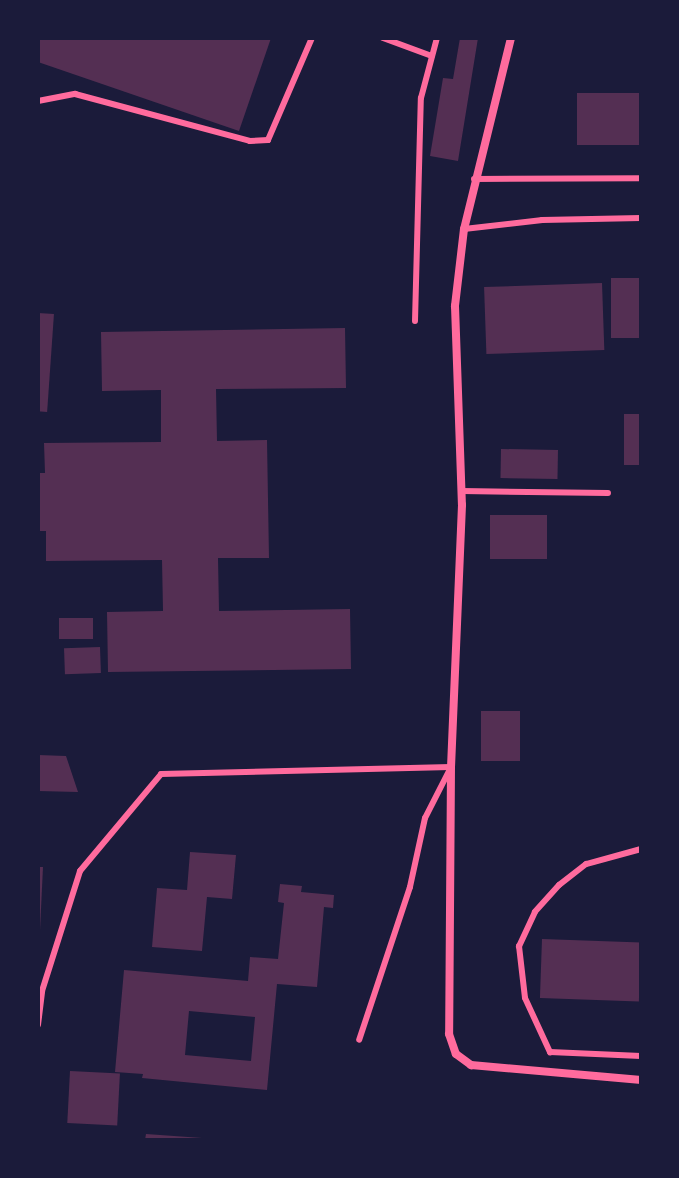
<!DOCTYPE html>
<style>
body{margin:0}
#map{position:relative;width:679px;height:1178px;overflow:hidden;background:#1b1b3a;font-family:Merriweather,serif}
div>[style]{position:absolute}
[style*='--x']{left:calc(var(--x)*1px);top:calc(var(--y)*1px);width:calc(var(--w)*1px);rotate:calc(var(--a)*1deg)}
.building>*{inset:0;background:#542f53;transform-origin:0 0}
.service>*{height:6px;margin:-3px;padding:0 3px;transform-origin:3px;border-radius:3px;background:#ff6b9d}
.minor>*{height:8px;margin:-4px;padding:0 4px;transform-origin:4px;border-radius:4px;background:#ff6b9d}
span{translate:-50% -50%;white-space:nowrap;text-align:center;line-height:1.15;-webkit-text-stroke:8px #1b1b3a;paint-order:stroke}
.frame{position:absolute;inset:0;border:40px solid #1b1b3a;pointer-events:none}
</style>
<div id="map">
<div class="building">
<div style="clip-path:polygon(38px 38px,271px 38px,239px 131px,38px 62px)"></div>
<div style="clip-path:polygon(460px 38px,478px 38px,458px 161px,430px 156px,443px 78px,453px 79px)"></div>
<div style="left:577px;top:93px;width:64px;height:52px"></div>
<div style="left:611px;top:278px;width:30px;height:60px"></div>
<div style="left:602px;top:283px;width:67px;height:118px;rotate:88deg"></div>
<div style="left:38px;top:313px;width:16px;height:98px;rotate:4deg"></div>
<div style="clip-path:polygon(345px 328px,346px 388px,216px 389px,217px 441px,267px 440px,269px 558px,218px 558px,219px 611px,350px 609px,351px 669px,108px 672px,107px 612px,163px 611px,162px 560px,46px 561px,46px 531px,38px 531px,38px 473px,45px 473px,44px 443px,161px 442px,161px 390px,102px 391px,101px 332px)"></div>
<div style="left:641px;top:414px;width:51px;height:17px;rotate:90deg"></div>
<div style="left:501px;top:449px;width:57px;height:29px;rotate:1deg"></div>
<div style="left:490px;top:515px;width:57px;height:44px"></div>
<div style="left:59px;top:618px;width:34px;height:21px"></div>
<div style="left:100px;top:647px;width:26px;height:36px;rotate:88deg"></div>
<div style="left:481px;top:711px;width:39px;height:50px"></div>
<div style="clip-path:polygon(38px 755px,66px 756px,78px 792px,38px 791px)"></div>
<div style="clip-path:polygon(190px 852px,236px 855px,232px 899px,207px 897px,202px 951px,152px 947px,157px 888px,187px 890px)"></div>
<div style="clip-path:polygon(38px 867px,43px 867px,40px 930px,38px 930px)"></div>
<div style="clip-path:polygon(evenodd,280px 884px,302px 886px,301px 892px,334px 895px,333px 908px,324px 907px,317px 987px,277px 984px,267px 1090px,142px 1078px,143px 1074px,115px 1072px,124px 970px,248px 981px,250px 957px,278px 959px,284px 903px,278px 902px,280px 884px,189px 1011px,255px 1017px,251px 1061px,185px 1055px,189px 1011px)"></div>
<div style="left:542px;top:939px;width:99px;height:59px;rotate:2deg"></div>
<div style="left:70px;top:1071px;width:50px;height:52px;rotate:3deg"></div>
<div style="clip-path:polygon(146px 1134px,202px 1138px,202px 1140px,145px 1140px)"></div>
</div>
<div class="service">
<div style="--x:383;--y:38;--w:52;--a:20.2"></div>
<div style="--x:38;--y:101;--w:38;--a:-11"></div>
<div style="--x:75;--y:94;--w:181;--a:15"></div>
<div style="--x:250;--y:141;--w:18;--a:-3"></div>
<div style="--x:268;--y:140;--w:111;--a:-66.7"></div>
<div style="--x:474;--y:179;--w:167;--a:-0.3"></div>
<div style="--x:464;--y:229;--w:79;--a:-6.6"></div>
<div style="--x:542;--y:220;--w:99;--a:-1.2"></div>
<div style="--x:415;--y:321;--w:223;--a:-88.5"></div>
<div style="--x:421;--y:98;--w:62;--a:-75.1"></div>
<div style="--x:462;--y:491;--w:146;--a:0.8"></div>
<div style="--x:641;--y:849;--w:57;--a:164.7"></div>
<div style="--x:586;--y:864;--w:34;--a:142"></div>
<div style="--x:559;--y:885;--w:36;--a:132"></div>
<div style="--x:535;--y:912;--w:38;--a:115"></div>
<div style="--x:519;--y:946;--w:52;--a:83.4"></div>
<div style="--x:525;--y:998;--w:60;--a:65.2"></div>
<div style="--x:550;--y:1052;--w:91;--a:2.5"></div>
<div style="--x:38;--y:1025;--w:34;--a:-83"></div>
<div style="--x:42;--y:991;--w:126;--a:-72.4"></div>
<div style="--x:80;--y:871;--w:126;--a:-50.1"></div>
<div style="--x:161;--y:774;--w:290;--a:-1.4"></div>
<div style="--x:451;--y:767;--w:57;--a:117"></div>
<div style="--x:425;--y:818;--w:71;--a:102.3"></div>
<div style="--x:410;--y:887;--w:161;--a:108.4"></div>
</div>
<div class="minor">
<div style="--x:511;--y:38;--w:197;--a:103.8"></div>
<div style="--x:464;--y:229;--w:78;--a:96.7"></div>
<div style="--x:455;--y:306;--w:199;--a:88"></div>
<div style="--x:462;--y:505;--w:262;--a:92.4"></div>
<div style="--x:451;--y:767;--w:267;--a:90.4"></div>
<div style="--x:449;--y:1034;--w:21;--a:71"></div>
<div style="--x:456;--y:1054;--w:19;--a:36"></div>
<div style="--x:471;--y:1065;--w:171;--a:5"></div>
</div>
<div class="frame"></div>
</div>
